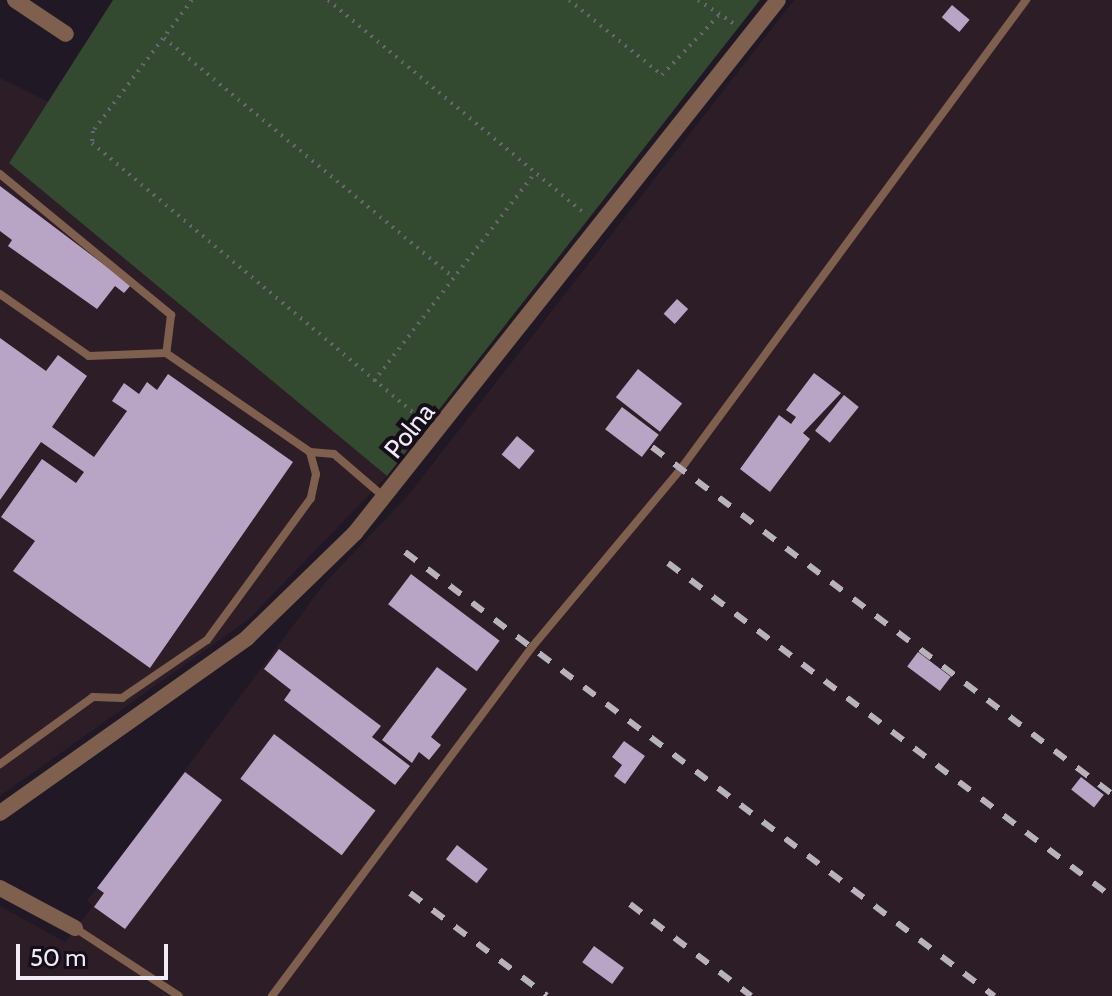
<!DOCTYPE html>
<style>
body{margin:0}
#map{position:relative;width:1112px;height:996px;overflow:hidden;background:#201825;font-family:Cabin,sans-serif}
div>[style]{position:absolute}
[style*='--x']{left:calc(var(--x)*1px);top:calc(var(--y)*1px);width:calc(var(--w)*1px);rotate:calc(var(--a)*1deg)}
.industrial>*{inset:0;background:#2d1d26}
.green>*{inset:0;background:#334930}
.building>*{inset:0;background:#b8a5c6;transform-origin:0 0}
.path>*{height:4px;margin-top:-2px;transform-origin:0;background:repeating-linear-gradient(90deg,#6c6571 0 2px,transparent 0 8px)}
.lane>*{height:8px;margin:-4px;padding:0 4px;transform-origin:4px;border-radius:4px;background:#7f5f4d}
.street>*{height:16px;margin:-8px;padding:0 8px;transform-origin:8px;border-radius:8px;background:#7f5f4d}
.rail>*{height:6px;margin-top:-3px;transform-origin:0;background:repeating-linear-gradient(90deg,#b8b2bd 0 14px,transparent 0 28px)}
span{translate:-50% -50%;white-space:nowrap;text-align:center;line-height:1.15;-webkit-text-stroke:8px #160f1b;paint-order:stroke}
.street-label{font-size:26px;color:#f1ecf5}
.scale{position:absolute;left:16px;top:944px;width:152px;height:36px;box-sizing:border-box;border:4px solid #f1ecf5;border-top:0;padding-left:10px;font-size:24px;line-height:28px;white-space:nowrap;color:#f1ecf5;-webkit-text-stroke:6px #160f1b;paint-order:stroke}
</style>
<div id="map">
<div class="industrial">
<div style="clip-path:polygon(794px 0,1112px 0,1112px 996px,0 996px,0 906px,65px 942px,93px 906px,87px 901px,324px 584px,410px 493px)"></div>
<div style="clip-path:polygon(0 78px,49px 102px,9px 163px,387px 476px,249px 619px,0 796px)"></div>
</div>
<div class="green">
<div style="clip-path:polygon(113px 0,760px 0,387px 476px,9px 163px)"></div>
</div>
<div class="building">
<div style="left:952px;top:5px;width:23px;height:16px;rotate:40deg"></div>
<div style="clip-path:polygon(0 186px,131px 285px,124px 293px,115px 286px,97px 309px,8px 246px,12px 240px,0 231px)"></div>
<div style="left:677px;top:299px;width:15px;height:20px;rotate:42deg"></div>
<div style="clip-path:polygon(0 338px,46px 371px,58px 355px,87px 376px,52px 427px,94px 457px,127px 411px,112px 401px,124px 383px,139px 394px,147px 382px,157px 390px,168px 374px,293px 462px,150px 668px,13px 571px,35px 541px,1px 517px,42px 459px,76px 483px,84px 472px,41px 442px,0 500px)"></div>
<div style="left:638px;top:369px;width:56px;height:36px;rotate:38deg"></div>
<div style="clip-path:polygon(814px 373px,841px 393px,803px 433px,810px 439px,770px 492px,740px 469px,779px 415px,791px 424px,796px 417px,786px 410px)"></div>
<div style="left:844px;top:395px;width:19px;height:46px;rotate:39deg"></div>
<div style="left:622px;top:407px;width:46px;height:28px;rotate:37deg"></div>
<div style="left:517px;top:436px;width:23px;height:24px;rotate:40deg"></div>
<div style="left:411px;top:574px;width:111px;height:38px;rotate:37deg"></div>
<div style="clip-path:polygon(279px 649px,381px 726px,372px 737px,410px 766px,395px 785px,284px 700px,291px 690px,264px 669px)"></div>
<div style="left:918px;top:652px;width:41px;height:18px;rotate:37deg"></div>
<div style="clip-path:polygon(437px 667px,467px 689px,431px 737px,441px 745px,429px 760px,419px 752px,412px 763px,382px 740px)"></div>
<div style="left:274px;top:734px;width:127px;height:56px;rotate:37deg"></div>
<div style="clip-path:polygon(624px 741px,645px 756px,625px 784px,614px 776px,622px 765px,612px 757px)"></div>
<div style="clip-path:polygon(185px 772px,222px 800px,125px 929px,94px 907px,104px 893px,97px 888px)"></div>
<div style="left:1081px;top:777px;width:29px;height:16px;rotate:38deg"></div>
<div style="left:457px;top:845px;width:39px;height:18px;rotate:38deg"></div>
<div style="left:594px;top:946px;width:37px;height:20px;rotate:36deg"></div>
</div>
<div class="path">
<div style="--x:192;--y:0;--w:164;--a:127.1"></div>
<div style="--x:93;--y:131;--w:12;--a:95"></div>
<div style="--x:92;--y:143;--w:432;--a:40"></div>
<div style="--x:328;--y:0;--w:336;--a:39.8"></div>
<div style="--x:569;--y:0;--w:119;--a:38.9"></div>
<div style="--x:662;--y:75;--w:84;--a:-46.4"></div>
<div style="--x:698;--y:0;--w:45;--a:33.3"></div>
<div style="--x:164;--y:38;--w:374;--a:39.6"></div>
<div style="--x:374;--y:381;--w:262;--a:-52.3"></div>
</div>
<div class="lane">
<div style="--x:0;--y:174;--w:222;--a:39.5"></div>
<div style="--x:171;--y:315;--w:38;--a:97"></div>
<div style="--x:0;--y:294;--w:108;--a:34.9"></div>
<div style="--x:89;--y:356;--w:77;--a:-2.2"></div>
<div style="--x:166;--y:353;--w:175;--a:34.5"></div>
<div style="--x:310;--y:452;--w:23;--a:75"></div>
<div style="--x:316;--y:474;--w:25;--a:102"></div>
<div style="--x:311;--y:498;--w:176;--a:126.2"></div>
<div style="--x:207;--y:640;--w:103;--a:145.7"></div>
<div style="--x:122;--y:698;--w:29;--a:-178"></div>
<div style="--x:93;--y:697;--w:115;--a:144.2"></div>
<div style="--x:310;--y:452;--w:24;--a:5"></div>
<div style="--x:334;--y:454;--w:66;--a:40.7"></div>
<div style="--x:75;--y:928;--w:124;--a:33.2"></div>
<div style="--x:272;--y:996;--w:435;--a:-53.3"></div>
<div style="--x:532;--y:647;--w:231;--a:-50.1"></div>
<div style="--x:680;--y:470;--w:584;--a:-53.64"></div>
</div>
<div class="street">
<div style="--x:15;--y:0;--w:61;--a:33.7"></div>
<div style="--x:0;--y:813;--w:303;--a:-35.3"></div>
<div style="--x:247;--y:638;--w:151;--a:-44.2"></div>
<div style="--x:355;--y:533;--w:680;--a:-51.56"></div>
<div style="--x:0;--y:888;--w:85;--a:28.1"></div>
</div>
<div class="rail">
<div style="--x:652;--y:447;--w:576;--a:37.03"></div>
<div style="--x:405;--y:552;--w:738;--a:37.01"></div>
<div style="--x:668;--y:563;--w:556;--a:36.95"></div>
<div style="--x:410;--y:893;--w:171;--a:36.9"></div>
<div style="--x:630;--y:904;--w:152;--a:37.2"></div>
</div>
<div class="street-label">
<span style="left:410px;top:431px;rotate:-51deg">Polna</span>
</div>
<div class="scale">50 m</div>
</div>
